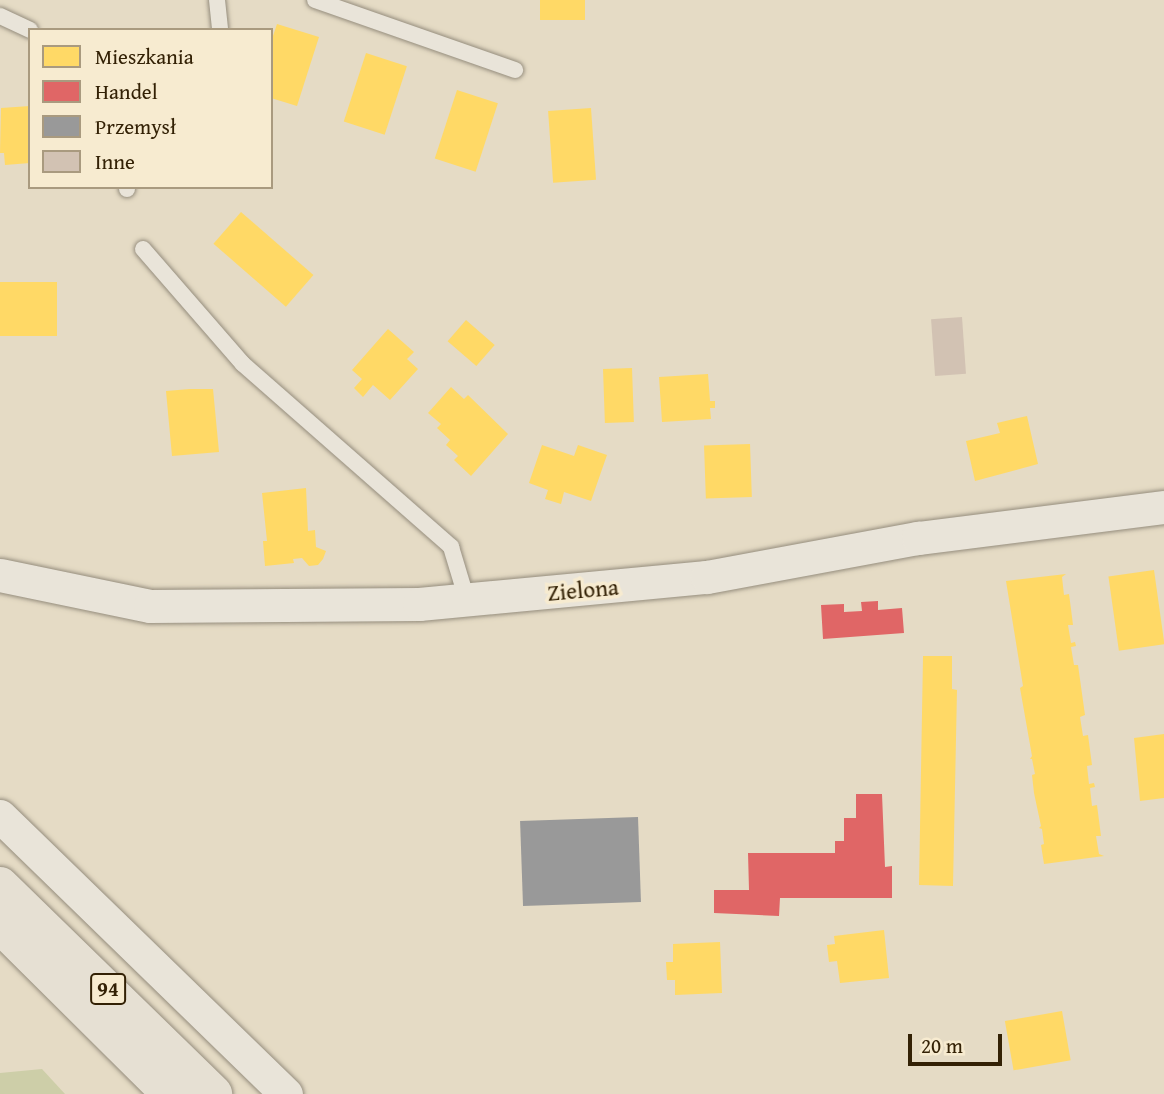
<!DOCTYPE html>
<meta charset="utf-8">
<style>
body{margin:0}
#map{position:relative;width:1164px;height:1094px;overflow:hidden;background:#e5dbc5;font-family:"Gentium Book Plus",serif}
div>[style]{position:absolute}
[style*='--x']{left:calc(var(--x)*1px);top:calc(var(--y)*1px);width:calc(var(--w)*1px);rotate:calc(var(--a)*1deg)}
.green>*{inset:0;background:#cdcea8}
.homes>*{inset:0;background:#ffd966;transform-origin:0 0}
.shops>*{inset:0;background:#e06666}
.industry>*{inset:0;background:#999;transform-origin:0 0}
.building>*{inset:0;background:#d2c2b3;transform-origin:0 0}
.roads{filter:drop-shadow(0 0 2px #958d7d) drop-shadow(0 0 2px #958d7d)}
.service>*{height:16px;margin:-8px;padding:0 8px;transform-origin:8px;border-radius:8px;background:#e9e4d9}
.minor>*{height:33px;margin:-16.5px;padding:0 16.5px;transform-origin:16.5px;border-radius:16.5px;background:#e9e4d9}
.primary>*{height:38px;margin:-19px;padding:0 19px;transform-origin:19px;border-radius:19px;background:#e6e0d3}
span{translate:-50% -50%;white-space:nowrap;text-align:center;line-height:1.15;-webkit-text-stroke:7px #f7ebd0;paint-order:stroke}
.shield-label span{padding:2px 5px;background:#f7ebd0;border:2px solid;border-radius:5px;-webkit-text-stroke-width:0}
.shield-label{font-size:21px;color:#332105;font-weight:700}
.street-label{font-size:23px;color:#332105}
.legend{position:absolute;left:28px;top:28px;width:245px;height:161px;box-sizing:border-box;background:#f7ebd0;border:2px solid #a99a7f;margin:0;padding:9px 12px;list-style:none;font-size:21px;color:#332105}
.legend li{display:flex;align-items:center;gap:14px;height:35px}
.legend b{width:35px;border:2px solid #a99a7f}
.scale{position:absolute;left:908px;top:1034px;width:94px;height:32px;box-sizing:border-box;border:4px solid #332105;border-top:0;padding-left:9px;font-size:21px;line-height:24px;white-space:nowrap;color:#332105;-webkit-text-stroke:5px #f7ebd0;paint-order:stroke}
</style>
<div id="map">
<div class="green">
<div style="clip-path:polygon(42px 1069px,65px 1094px,0 1094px,0 1073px)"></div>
</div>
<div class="homes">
<div style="left:540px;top:0;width:45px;height:20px"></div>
<div style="clip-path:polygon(277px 24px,319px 37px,297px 106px,271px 98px,271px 42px)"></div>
<div style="left:366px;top:53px;width:43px;height:72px;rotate:18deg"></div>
<div style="left:457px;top:90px;width:43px;height:72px;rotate:18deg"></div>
<div style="clip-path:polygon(30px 106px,30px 163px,5px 165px,4px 153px,0 153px,1px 108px)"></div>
<div style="left:591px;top:108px;width:72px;height:43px;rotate:86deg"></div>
<div style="left:241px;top:212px;width:96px;height:42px;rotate:41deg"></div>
<div style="left:57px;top:282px;width:54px;height:57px;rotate:90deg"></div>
<div style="left:466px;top:320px;width:38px;height:28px;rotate:41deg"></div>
<div style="clip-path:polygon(388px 329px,414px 352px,407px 359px,418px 369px,390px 400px,373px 385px,363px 397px,354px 388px,362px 379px,352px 370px)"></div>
<div style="left:632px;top:368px;width:54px;height:29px;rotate:88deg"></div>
<div style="clip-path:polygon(708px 374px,710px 401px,715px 401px,715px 408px,710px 408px,711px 419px,662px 422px,659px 377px)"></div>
<div style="clip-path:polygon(451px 387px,464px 399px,468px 395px,508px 434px,471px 476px,454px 460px,458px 456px,446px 445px,450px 440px,437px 428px,441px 424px,428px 413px)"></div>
<div style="clip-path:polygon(190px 389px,213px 389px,219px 452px,172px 456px,166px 391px)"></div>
<div style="clip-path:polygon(1027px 416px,1038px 464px,975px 481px,966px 441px,1000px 433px,997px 423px)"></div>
<div style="left:750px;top:444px;width:53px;height:46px;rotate:88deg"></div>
<div style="clip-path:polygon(542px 445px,574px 456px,578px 445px,607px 455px,591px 501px,564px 492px,561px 504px,545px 499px,548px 490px,529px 483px)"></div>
<div style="clip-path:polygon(306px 488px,308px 531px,315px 530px,316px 547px,326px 551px,323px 559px,318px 565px,309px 566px,302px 558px,293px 559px,294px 563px,265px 566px,263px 541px,267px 541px,262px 493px)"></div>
<div style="left:1154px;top:570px;width:75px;height:46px;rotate:82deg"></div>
<div style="clip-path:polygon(1066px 574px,1062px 577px,1064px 595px,1069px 594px,1071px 609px,1073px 625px,1068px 625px,1071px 643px,1075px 642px,1076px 646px,1071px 647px,1074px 665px,1078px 665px,1085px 715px,1080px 717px,1083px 736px,1088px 735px,1092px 765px,1087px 766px,1089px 784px,1094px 783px,1095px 787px,1090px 788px,1092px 806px,1097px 805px,1101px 836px,1096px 836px,1099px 854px,1104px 856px,1044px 864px,1041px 845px,1044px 844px,1042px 829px,1039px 828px,1041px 826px,1034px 793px,1032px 775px,1035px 774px,1032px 759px,1030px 759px,1032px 756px,1020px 688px,1023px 686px,1006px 581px)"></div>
<div style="clip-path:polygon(923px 656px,952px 656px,952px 689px,957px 690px,953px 886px,919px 885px)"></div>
<div style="clip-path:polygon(1164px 734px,1164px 798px,1140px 801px,1134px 738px)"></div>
<div style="clip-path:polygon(884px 930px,889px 978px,840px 983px,837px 961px,829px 962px,827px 945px,835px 944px,834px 936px)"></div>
<div style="clip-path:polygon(720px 942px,722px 993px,675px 995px,675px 980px,667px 980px,666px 962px,673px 962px,673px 944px)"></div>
<div style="left:1062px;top:1011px;width:50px;height:58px;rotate:80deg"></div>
</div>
<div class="shops">
<div style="clip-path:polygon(878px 601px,878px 610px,902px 608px,904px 633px,823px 639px,821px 605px,844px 604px,844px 612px,862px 611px,861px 602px)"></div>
<div style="clip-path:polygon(856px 794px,882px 794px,885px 867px,892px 866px,892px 898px,780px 898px,779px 916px,714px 913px,714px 890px,749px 890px,748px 853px,835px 853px,835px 841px,844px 841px,844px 818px,856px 818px)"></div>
</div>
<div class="industry">
<div style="left:638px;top:817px;width:85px;height:118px;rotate:88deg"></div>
</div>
<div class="building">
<div style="left:962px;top:317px;width:57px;height:31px;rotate:86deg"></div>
</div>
<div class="roads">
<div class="service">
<div style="--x:217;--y:0;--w:30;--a:84"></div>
<div style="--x:315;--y:0;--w:212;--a:19.3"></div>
<div style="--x:0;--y:16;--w:33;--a:25"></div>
<div style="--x:127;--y:187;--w:2;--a:90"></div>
<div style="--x:143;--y:249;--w:152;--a:49"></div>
<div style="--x:243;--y:364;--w:277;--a:41.3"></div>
<div style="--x:451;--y:547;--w:55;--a:73.2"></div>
</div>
<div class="minor">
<div style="--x:0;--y:575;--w:153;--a:11.7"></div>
<div style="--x:150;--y:606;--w:269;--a:-0.4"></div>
<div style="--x:419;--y:604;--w:289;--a:-5.4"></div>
<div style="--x:707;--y:577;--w:215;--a:-10.5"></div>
<div style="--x:918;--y:538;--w:248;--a:-7.2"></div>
<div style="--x:0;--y:816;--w:399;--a:44.2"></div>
</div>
<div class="primary">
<div style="--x:0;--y:886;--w:298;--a:44.3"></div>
<div style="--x:0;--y:924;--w:241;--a:44.8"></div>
</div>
</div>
<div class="shield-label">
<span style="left:108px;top:989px">94</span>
</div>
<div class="street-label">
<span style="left:583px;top:590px;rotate:-5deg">Zielona</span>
</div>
<ul class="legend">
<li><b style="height:19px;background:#ffd966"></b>Mieszkania</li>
<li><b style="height:19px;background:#e06666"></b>Handel</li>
<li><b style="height:19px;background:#999"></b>Przemysł</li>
<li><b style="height:19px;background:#d2c2b3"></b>Inne</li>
</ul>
<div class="scale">20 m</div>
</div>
